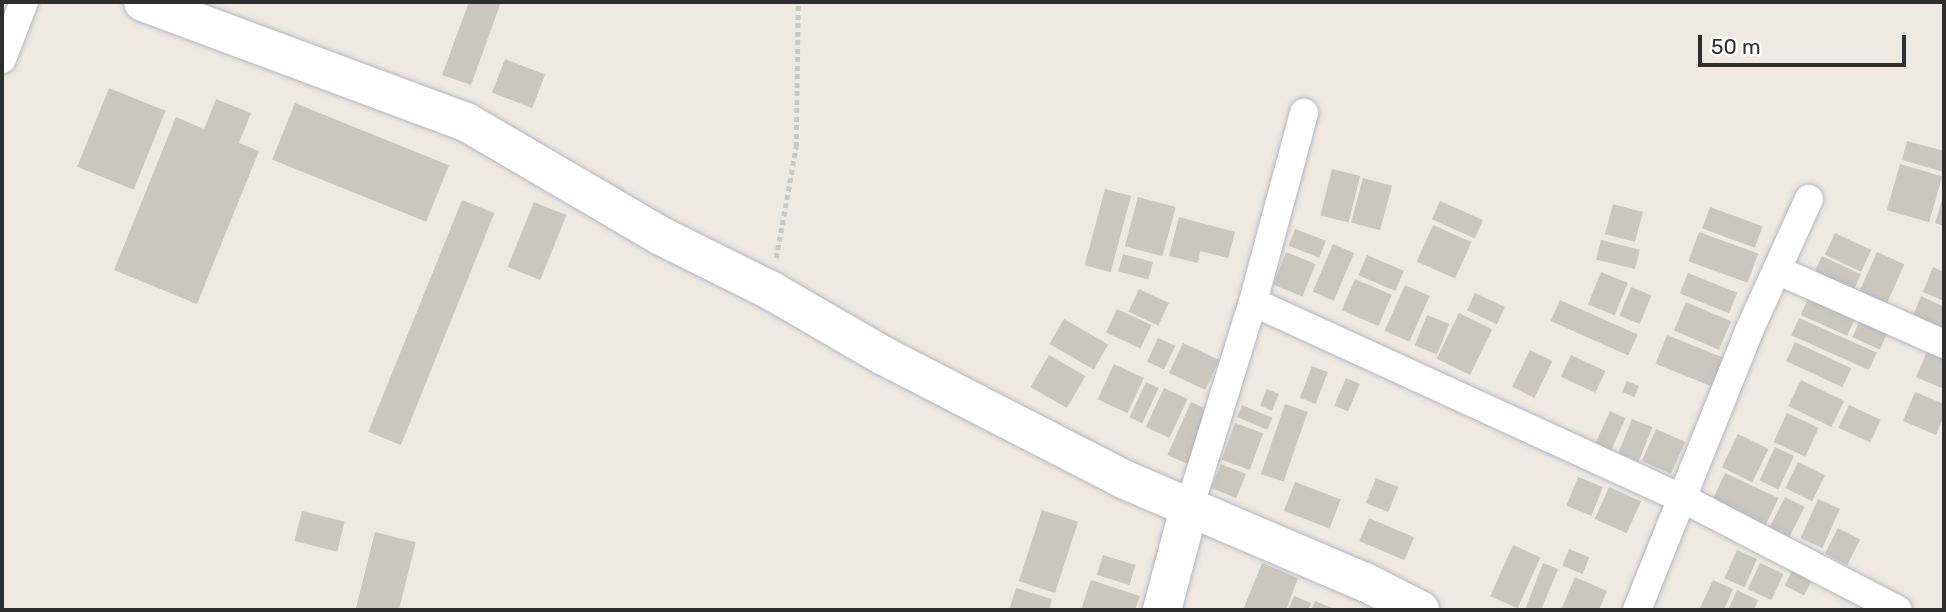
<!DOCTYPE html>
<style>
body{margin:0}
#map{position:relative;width:1946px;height:612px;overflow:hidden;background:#efe9e1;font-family:Rubik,sans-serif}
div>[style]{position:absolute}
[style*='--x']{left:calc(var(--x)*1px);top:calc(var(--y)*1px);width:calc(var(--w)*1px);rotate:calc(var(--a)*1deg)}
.building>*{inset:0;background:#cbc7bf;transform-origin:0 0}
.path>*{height:4.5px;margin-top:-2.25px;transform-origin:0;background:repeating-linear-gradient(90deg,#c9c9c9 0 5px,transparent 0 8.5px)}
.roads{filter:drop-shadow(0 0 2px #b4b7c1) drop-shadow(0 0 2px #b4b7c1)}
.street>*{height:28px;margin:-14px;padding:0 14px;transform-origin:14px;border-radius:14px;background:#fff}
.secondary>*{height:38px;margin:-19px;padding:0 19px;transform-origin:19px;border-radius:19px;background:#fff}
span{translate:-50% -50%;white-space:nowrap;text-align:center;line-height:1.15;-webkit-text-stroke:5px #fff;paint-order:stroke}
.frame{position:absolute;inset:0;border:4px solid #2e2e2e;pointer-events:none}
.scale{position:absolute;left:1698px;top:35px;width:208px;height:32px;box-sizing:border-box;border:4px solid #2e2e2e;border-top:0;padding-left:9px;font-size:21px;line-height:24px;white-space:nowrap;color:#2e2e2e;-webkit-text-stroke:5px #fff;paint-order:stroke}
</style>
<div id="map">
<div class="building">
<div style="clip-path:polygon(469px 2px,501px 2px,471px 85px,442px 75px)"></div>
<div style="left:505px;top:59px;width:43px;height:36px;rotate:21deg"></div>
<div style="left:109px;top:88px;width:61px;height:85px;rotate:22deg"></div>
<div style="clip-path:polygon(216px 99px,251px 113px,239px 143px,259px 151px,197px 304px,114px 270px,176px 117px,204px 129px)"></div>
<div style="left:295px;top:103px;width:166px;height:61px;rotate:22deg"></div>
<div style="clip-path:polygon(1907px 141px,1944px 151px,1944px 172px,1902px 160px)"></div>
<div style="left:1900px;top:164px;width:44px;height:48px;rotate:16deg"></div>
<div style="left:1332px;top:169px;width:29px;height:48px;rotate:14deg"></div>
<div style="left:1363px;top:178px;width:30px;height:46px;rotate:15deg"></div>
<div style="left:1105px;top:189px;width:27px;height:79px;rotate:15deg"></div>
<div style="clip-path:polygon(1944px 193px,1944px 226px,1935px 223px)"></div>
<div style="left:1138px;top:197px;width:39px;height:51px;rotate:15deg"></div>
<div style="left:462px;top:200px;width:35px;height:250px;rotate:22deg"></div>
<div style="left:1440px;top:201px;width:47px;height:20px;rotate:24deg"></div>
<div style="left:534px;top:202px;width:35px;height:70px;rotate:22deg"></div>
<div style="left:1613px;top:204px;width:31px;height:31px;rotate:15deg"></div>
<div style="left:1710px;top:207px;width:56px;height:23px;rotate:20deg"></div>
<div style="clip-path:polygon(1179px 217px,1235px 232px,1228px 258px,1200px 251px,1198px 263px,1169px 256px)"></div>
<div style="left:1433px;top:225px;width:42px;height:40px;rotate:24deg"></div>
<div style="left:1295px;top:229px;width:33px;height:18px;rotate:21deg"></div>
<div style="left:1699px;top:232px;width:63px;height:31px;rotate:20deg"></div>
<div style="left:1835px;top:233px;width:40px;height:24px;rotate:25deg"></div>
<div style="left:1601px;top:240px;width:40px;height:20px;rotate:14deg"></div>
<div style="left:1333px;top:244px;width:23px;height:52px;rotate:23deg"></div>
<div style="left:1286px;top:252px;width:32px;height:35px;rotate:22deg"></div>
<div style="left:1877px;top:252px;width:30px;height:53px;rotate:24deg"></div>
<div style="left:1123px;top:254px;width:31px;height:18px;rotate:15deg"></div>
<div style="left:1367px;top:255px;width:40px;height:22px;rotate:23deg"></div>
<div style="left:1822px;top:256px;width:43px;height:28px;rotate:25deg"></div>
<div style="clip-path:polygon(1933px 267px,1944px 272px,1944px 301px,1923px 292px)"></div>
<div style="left:1601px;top:272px;width:29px;height:35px;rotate:22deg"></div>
<div style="left:1688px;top:273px;width:53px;height:22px;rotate:22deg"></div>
<div style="left:1355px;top:279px;width:40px;height:34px;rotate:23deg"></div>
<div style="left:1405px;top:285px;width:27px;height:50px;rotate:24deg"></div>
<div style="left:1631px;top:287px;width:22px;height:31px;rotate:22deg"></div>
<div style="left:1139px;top:289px;width:33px;height:25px;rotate:25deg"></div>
<div style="left:1475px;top:293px;width:33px;height:19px;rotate:25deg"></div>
<div style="left:1810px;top:294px;width:51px;height:23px;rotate:24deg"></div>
<div style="clip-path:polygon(1921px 296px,1944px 307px,1944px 332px,1912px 318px)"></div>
<div style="left:1560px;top:300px;width:85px;height:23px;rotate:24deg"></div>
<div style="left:1686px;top:302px;width:49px;height:31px;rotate:23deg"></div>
<div style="left:1117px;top:309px;width:38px;height:26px;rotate:25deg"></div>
<div style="left:1459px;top:313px;width:37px;height:51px;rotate:26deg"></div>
<div style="left:1427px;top:315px;width:24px;height:33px;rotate:22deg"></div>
<div style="left:1799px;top:318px;width:85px;height:19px;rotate:24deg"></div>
<div style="left:1861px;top:318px;width:30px;height:21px;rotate:24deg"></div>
<div style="left:1064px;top:319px;width:51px;height:29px;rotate:30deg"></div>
<div style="left:1667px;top:335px;width:61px;height:31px;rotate:22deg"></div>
<div style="left:1158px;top:338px;width:19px;height:26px;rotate:25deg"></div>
<div style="left:1795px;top:342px;width:62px;height:21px;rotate:25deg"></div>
<div style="left:1183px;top:343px;width:40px;height:33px;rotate:25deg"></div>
<div style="clip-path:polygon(1930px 345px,1944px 351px,1944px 389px,1916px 377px)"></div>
<div style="left:1530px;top:350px;width:25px;height:41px;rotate:26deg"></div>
<div style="left:1049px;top:355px;width:42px;height:37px;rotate:30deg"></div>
<div style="left:1571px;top:355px;width:38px;height:24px;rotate:25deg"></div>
<div style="left:1114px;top:364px;width:33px;height:39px;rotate:25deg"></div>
<div style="left:1312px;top:366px;width:17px;height:34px;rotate:21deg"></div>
<div style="left:1346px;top:378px;width:15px;height:30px;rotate:23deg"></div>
<div style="left:1801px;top:380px;width:48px;height:29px;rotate:26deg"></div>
<div style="left:1627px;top:381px;width:13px;height:12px;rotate:23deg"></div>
<div style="left:1146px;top:382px;width:14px;height:39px;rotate:25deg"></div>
<div style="left:1164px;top:388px;width:26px;height:43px;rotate:25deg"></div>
<div style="left:1267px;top:389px;width:13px;height:18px;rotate:23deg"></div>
<div style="clip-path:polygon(1915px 392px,1944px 404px,1944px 416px,1936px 435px,1903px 421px)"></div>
<div style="left:1191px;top:402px;width:22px;height:58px;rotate:24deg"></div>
<div style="left:1285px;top:404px;width:24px;height:74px;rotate:19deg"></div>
<div style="left:1242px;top:405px;width:33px;height:13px;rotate:23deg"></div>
<div style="left:1849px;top:405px;width:35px;height:25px;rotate:25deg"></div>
<div style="left:1610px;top:411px;width:17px;height:37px;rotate:24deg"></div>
<div style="left:1787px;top:413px;width:35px;height:32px;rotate:25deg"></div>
<div style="left:1632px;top:419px;width:22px;height:37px;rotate:22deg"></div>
<div style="left:1235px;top:423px;width:30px;height:39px;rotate:20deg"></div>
<div style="left:1656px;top:429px;width:32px;height:35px;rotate:24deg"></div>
<div style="left:1738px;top:434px;width:34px;height:37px;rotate:26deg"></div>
<div style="left:1775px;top:447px;width:21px;height:37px;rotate:25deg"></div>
<div style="left:1798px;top:462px;width:30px;height:29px;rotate:26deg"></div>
<div style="left:1221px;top:464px;width:27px;height:26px;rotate:22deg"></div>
<div style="left:1725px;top:473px;width:59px;height:33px;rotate:25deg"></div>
<div style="left:1578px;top:477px;width:27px;height:31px;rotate:22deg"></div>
<div style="left:1376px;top:478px;width:24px;height:27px;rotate:22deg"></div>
<div style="left:1295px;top:482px;width:49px;height:31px;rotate:21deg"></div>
<div style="left:1609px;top:487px;width:35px;height:35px;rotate:24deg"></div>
<div style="left:1785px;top:497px;width:22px;height:35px;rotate:27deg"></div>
<div style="left:1818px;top:499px;width:24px;height:43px;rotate:24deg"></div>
<div style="left:1042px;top:510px;width:38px;height:75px;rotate:18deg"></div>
<div style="left:302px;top:511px;width:44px;height:31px;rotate:14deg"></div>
<div style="left:1369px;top:518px;width:49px;height:25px;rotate:23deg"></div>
<div style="left:1838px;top:528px;width:25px;height:29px;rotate:27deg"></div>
<div style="left:375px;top:532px;width:42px;height:80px;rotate:14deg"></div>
<div style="left:1513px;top:545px;width:30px;height:56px;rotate:24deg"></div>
<div style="left:1569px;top:549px;width:22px;height:18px;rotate:22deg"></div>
<div style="left:1737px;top:550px;width:22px;height:31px;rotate:24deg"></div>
<div style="left:1103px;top:555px;width:34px;height:21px;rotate:17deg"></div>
<div style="clip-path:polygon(1262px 563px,1298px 578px,1286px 610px,1243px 610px)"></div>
<div style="clip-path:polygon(1543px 563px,1558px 569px,1541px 610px,1525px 610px)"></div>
<div style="left:1760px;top:563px;width:26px;height:29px;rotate:25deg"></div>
<div style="left:1795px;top:565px;width:22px;height:23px;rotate:27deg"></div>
<div style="clip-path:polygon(1575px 577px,1607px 591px,1599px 610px,1561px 610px)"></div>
<div style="clip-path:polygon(1091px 580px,1140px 596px,1135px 610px,1081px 610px)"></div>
<div style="clip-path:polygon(1713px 580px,1733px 589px,1724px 610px,1699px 610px)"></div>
<div style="clip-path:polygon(1016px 588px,1052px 599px,1049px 610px,1009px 610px)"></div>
<div style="clip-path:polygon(1737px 590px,1758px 600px,1754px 610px,1728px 610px)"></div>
<div style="clip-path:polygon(1294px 596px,1311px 603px,1308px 610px,1288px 610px)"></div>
<div style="clip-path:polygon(1315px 601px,1338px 610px,1311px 610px)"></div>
</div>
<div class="path">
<div style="--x:776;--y:258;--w:113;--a:-79.8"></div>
<div style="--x:796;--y:147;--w:145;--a:-89.2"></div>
</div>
<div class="roads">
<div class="street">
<div style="--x:2;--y:59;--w:61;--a:-68.9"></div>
<div style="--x:1777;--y:270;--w:183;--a:23.9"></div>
<div style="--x:1253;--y:302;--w:472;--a:24.6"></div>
<div style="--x:1682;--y:498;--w:243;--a:27.4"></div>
<div style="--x:1190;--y:505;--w:213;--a:-72.8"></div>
<div style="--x:1253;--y:302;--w:196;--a:-74.9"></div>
<div style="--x:1637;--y:610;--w:301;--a:-68.1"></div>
<div style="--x:1749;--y:331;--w:145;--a:-65.6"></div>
</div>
<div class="secondary">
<div style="--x:143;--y:2;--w:345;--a:20.4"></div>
<div style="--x:466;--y:122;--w:226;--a:30.3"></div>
<div style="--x:661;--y:236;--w:122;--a:26.4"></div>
<div style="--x:770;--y:290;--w:132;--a:30.1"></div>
<div style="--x:884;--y:356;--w:269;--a:27.2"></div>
<div style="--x:1123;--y:479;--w:263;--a:23.1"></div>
<div style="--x:1365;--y:582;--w:62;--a:27"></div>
<div style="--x:1162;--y:610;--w:109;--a:-75.1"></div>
</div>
</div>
<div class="frame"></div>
<div class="scale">50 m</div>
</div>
